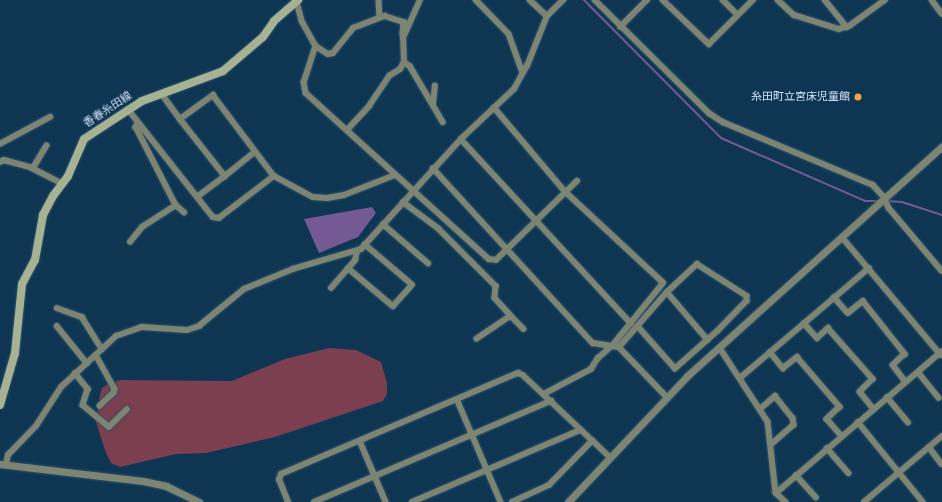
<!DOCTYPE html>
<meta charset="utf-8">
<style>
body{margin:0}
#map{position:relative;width:942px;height:502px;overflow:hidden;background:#0e3652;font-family:"Fira Sans","Noto Sans JP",sans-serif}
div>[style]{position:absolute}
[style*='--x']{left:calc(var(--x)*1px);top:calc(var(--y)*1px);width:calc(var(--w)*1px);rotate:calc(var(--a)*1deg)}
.green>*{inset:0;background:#7b3f4f}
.water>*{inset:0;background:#745995}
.stream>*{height:2px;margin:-1px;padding:0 1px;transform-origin:1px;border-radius:1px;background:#745995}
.roads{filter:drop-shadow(0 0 1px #2d526c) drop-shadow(0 0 1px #2d526c)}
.minor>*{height:5.5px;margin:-2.75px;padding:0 2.75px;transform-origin:2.75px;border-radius:2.75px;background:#7d8471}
.tertiary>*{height:7px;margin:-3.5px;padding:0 3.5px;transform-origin:3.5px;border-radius:3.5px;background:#7d8471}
.secondary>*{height:8px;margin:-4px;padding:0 4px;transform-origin:4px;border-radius:4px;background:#a7b293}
.dots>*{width:11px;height:11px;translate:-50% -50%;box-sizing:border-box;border:2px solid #0e3652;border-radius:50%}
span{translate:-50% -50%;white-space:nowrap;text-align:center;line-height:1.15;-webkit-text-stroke:3.5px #0e3652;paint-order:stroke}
.poi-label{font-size:11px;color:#cfe4f6}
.right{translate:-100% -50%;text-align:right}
.street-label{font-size:11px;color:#cfe4f6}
</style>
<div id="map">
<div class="green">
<div style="clip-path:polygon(329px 348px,356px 350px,381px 362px,387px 383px,387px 394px,383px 401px,275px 437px,206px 453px,176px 454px,120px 467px,111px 463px,106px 453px,96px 422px,100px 395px,102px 388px,108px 384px,120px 380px,232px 381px,285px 359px)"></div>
</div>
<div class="water">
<div style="clip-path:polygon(372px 207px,376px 213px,358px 237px,319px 253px,304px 219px)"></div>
</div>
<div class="stream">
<div style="--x:584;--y:0;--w:194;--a:45.2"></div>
<div style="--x:721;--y:138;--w:157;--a:23.6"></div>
<div style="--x:865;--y:201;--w:13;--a:0"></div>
<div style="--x:887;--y:201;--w:15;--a:4"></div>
<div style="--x:902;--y:202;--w:42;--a:18"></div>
</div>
<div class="roads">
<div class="minor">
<div style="--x:379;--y:0;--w:17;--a:87"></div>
<div style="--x:476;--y:0;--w:47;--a:45.9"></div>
<div style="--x:509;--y:34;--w:41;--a:70.3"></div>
<div style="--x:530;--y:0;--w:23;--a:43"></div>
<div style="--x:595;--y:0;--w:161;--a:44.7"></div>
<div style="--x:709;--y:113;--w:17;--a:33"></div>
<div style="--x:723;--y:122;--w:163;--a:22.8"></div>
<div style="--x:873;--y:185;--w:16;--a:47"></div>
<div style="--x:884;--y:197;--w:12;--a:66"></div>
<div style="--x:889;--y:208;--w:82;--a:49.9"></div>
<div style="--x:663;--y:0;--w:64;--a:43.7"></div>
<div style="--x:709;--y:44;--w:62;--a:-45"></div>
<div style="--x:723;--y:0;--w:21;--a:45"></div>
<div style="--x:778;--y:0;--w:22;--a:43"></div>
<div style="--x:794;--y:15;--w:47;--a:17.3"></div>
<div style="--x:839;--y:29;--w:10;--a:-17"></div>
<div style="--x:849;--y:26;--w:44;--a:-35.8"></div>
<div style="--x:825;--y:0;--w:35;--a:51"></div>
<div style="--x:932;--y:0;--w:17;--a:54"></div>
<div style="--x:297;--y:2;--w:20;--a:75"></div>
<div style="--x:302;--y:21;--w:29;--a:61"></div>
<div style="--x:316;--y:46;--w:38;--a:108"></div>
<div style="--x:304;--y:82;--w:11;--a:80"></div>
<div style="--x:306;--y:93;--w:247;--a:42.2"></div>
<div style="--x:489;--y:259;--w:7;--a:8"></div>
<div style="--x:496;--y:260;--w:113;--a:-44.3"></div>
<div style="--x:620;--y:27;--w:38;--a:-45"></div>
<div style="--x:316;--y:46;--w:14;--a:34"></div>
<div style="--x:328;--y:54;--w:5;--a:-11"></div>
<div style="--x:333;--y:53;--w:32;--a:-51"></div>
<div style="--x:353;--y:28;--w:34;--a:-21"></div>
<div style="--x:385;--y:16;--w:20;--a:18"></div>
<div style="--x:404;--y:22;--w:12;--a:95"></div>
<div style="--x:404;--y:62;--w:7;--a:34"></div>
<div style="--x:410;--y:66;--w:65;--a:59.5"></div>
<div style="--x:162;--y:94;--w:31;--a:54"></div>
<div style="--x:180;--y:119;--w:41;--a:-36"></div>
<div style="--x:213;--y:95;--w:101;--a:53"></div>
<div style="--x:274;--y:176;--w:44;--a:28.3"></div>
<div style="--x:313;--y:197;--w:14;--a:4"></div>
<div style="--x:327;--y:198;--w:17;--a:-10"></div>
<div style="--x:344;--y:195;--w:55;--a:-21.4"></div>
<div style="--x:433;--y:104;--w:18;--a:-84"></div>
<div style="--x:128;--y:109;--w:137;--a:51.8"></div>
<div style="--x:213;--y:217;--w:6;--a:9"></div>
<div style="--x:219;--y:218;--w:69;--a:-37.4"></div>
<div style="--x:180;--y:119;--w:73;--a:51.7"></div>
<div style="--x:225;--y:176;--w:38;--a:-39"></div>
<div style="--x:138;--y:124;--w:4;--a:124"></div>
<div style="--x:136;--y:127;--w:88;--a:62.9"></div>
<div style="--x:176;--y:205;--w:11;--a:41"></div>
<div style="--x:347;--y:130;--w:33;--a:-47"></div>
<div style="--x:369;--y:106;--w:36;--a:-56"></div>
<div style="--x:389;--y:76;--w:13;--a:-32"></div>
<div style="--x:400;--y:69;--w:8;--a:-60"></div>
<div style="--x:404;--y:62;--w:24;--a:-92"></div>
<div style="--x:403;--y:38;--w:42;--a:-65.9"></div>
<div style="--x:461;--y:139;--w:251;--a:47.3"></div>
<div style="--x:0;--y:144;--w:57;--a:-28.4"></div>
<div style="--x:0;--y:162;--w:4;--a:-27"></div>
<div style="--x:4;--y:160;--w:27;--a:15"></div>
<div style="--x:30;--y:167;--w:35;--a:27"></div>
<div style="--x:33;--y:168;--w:26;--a:-59"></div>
<div style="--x:433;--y:168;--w:237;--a:47.6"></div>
<div style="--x:593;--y:343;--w:19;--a:9"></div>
<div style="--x:612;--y:346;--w:81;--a:-51"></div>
<div style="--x:663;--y:283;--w:134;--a:-137.1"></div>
<div style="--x:565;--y:192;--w:110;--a:-130.2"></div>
<div style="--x:197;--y:197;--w:35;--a:-37"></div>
<div style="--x:403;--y:202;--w:44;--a:36.6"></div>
<div style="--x:438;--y:228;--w:82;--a:45"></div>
<div style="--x:496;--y:286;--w:12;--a:95"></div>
<div style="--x:495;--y:298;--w:24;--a:48"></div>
<div style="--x:511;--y:316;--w:41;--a:145.9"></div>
<div style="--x:383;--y:224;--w:60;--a:40.9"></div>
<div style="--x:842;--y:237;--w:154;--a:50"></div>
<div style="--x:130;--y:242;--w:19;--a:-51"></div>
<div style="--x:142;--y:227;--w:40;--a:-32.9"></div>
<div style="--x:348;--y:268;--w:59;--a:40.2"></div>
<div style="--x:393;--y:306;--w:28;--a:-48"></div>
<div style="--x:412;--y:285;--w:62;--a:-139.6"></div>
<div style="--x:331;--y:288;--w:37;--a:-49"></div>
<div style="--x:355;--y:260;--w:9;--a:-77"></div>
<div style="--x:667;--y:292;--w:63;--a:49.5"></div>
<div style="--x:834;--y:297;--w:21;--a:49"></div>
<div style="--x:848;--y:313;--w:19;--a:-39"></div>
<div style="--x:863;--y:301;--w:68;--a:51.6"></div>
<div style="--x:905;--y:354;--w:16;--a:137"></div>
<div style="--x:893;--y:365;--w:21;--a:53"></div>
<div style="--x:57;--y:308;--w:27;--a:20"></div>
<div style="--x:82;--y:317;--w:38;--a:58"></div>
<div style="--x:511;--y:316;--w:18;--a:45"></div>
<div style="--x:804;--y:323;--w:20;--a:49"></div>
<div style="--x:817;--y:338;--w:15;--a:-42"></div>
<div style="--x:828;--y:328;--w:68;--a:48.6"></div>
<div style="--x:873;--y:379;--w:18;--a:135"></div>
<div style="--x:860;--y:392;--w:22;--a:51"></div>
<div style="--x:57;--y:326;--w:48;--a:51"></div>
<div style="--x:619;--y:347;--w:73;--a:-48.9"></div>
<div style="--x:667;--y:292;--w:41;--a:-43"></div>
<div style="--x:697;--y:264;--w:59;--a:32.6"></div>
<div style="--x:747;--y:296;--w:5;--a:90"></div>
<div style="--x:747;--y:301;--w:42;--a:134"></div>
<div style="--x:718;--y:331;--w:57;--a:138.5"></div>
<div style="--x:675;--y:369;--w:56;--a:-131.4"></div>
<div style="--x:720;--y:348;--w:88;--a:57"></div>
<div style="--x:768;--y:422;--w:71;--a:83.6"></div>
<div style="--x:776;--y:493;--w:13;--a:42"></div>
<div style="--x:770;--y:352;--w:21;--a:51"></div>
<div style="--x:783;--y:368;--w:18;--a:-38"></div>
<div style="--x:797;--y:357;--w:66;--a:49.3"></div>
<div style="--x:840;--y:407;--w:18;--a:137"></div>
<div style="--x:827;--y:419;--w:23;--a:49"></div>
<div style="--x:96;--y:355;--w:39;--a:61"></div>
<div style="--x:115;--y:389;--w:4;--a:104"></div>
<div style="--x:114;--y:393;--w:19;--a:137"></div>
<div style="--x:918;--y:372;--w:33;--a:51"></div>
<div style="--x:75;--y:373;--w:21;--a:51"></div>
<div style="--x:88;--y:389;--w:17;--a:107"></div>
<div style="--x:83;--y:405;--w:34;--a:40"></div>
<div style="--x:109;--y:427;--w:25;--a:-45"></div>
<div style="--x:741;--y:377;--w:168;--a:-40.4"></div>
<div style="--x:544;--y:394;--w:53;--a:-28"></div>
<div style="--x:591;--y:369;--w:13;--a:-58"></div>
<div style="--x:598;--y:358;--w:18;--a:-41"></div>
<div style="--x:612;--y:346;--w:7;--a:8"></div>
<div style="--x:619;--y:347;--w:68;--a:46.2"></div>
<div style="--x:887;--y:397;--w:33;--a:50"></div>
<div style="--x:457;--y:399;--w:112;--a:66.9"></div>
<div style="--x:760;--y:409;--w:20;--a:-41"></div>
<div style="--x:775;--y:396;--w:28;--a:51"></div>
<div style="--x:793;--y:418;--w:7;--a:82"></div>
<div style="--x:794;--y:425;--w:29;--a:139"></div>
<div style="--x:858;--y:422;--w:103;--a:50.9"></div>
<div style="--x:360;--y:441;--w:66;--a:66.9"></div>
<div style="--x:929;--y:447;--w:21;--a:53"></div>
<div style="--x:827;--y:448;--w:33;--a:49"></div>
<div style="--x:6;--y:465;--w:10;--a:-79"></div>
<div style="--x:8;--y:455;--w:40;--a:-46"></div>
<div style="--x:36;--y:426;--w:46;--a:-57.3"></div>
<div style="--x:61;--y:387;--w:75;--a:-42.8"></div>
<div style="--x:116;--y:336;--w:28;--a:-19"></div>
<div style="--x:142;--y:327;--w:45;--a:3.8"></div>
<div style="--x:187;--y:330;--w:13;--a:-18"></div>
<div style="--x:199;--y:326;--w:58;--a:-39.4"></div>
<div style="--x:244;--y:289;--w:53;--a:-22.2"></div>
<div style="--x:293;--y:269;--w:71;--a:-16.4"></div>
<div style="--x:361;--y:249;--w:149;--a:-47.7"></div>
<div style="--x:461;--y:139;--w:73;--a:-43.3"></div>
<div style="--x:514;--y:89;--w:26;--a:-61"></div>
<div style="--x:527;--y:66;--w:54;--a:-68.2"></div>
<div style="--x:547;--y:16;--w:23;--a:-45"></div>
<div style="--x:796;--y:475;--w:30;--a:48"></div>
<div style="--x:776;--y:493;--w:218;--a:-40.5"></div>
<div style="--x:288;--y:502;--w:24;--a:-112"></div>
<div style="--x:279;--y:480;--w:6;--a:-72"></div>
<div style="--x:281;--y:474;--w:258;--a:-23.1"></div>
<div style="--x:518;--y:373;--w:5;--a:22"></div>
<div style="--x:523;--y:375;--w:120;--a:43.3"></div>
<div style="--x:314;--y:502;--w:258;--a:-23.1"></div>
<div style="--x:412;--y:502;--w:183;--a:-23.2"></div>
<div style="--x:512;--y:502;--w:41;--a:-24.7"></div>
<div style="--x:549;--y:485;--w:62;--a:-45.7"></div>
<div style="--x:864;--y:502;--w:102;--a:-40.2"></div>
</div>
<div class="tertiary">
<div style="--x:0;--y:464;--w:144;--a:6.8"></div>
<div style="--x:143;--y:481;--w:24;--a:12"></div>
<div style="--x:166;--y:486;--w:37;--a:26"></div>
<div style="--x:568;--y:502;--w:173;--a:-46.6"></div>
<div style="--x:687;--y:376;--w:343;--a:-42"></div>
</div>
<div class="secondary">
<div style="--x:0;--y:405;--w:54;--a:-73.9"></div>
<div style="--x:15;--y:353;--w:69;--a:-84.2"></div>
<div style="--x:22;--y:284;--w:27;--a:-62"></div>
<div style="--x:35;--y:260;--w:46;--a:-79.9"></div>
<div style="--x:43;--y:215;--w:21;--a:-62"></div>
<div style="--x:53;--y:196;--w:25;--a:-53"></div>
<div style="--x:68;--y:176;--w:40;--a:-66.6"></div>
<div style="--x:84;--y:139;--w:69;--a:-33.2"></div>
<div style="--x:142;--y:101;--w:86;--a:-20.3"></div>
<div style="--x:223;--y:71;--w:52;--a:-40.4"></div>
<div style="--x:263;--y:37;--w:19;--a:-55"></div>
<div style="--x:274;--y:21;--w:32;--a:-41"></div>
</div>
</div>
<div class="dots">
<div style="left:858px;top:97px;background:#f7a148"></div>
</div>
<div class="poi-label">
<span class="right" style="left:850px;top:97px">糸田町立宮床児童館</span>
</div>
<div class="street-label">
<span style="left:108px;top:110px;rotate:-33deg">香春糸田線</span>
</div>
</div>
